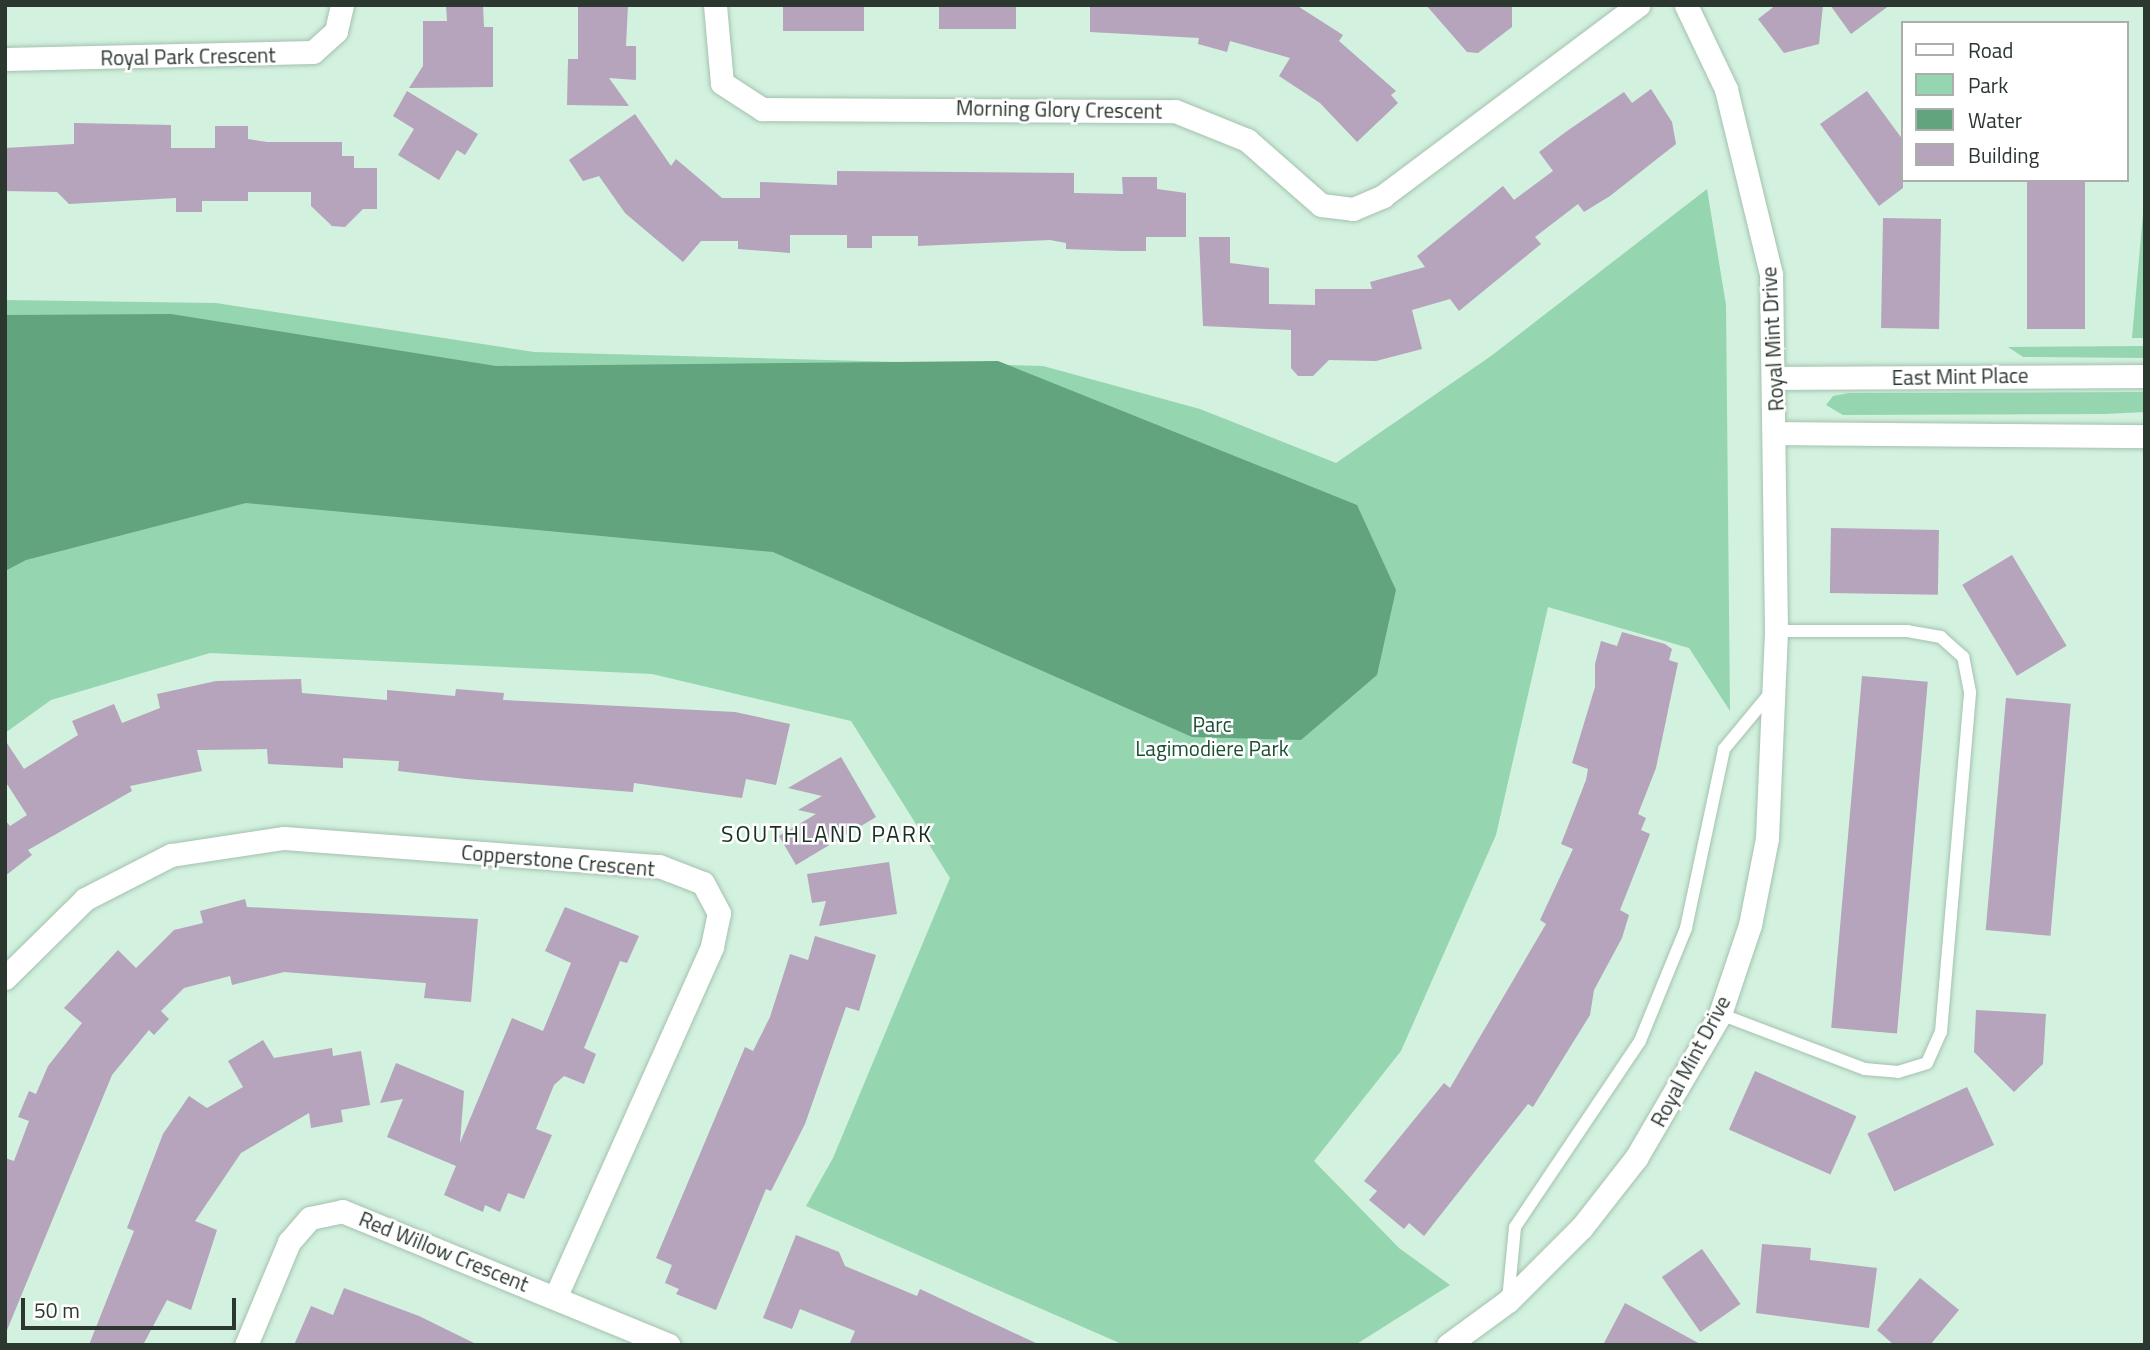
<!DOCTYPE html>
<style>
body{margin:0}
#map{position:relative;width:2150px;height:1350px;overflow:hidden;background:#d2f1de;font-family:"Titillium Web",sans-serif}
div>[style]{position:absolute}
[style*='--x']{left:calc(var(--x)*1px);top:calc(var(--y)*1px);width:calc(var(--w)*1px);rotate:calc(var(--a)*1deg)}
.green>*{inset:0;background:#95d6b0}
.water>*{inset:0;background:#61a47e}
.building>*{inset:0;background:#b6a3bc;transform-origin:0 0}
.roads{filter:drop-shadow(0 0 2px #a4c1af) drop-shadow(0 0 2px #a4c1af)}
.lane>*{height:12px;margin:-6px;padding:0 6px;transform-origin:6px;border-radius:6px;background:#fff}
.street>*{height:23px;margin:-11.5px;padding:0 11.5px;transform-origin:11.5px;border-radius:11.5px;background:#fff}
span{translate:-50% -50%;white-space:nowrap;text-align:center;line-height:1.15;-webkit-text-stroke:5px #fff;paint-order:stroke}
.street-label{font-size:21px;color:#2b372f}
.park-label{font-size:21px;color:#1b4f34}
.neighbourhood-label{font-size:23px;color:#183123;letter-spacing:2px}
.frame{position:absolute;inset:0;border:7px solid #2b372f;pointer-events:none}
.legend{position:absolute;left:1901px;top:21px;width:228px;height:161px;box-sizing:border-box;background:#fff;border:2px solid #aaafac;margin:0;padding:9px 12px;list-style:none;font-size:21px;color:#2b372f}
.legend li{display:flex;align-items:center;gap:14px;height:35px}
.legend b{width:35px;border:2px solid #aaafac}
.scale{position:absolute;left:21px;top:1298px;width:215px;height:32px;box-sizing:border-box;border:4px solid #2b372f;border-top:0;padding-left:9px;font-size:21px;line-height:24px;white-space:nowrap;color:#2b372f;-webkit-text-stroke:5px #fff;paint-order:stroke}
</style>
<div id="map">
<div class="green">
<div style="clip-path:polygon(1707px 189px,1726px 305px,1730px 711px,1689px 648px,1548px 607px,1496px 835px,1401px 1051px,1314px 1161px,1399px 1248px,1450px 1285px,1355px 1345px,1124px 1345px,806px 1206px,833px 1158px,950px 878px,851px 721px,652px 674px,210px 653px,51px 700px,5px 733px,5px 300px,216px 303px,534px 352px,1043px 366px,1200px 409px,1336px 463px,1491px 356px)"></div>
<div style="clip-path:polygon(2145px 191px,2145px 338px,2132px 338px)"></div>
<div style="clip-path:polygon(2145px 346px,2145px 358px,2023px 357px,2008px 347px)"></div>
<div style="clip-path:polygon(2145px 392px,2145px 412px,2104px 414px,1843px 415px,1826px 405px,1833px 396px,1849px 393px)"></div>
</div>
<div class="water">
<div style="clip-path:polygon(171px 314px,496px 366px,998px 361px,1357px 505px,1396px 590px,1377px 675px,1301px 740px,1192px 737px,773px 552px,246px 503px,26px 560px,5px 571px,5px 315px)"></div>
</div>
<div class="building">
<div style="clip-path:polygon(446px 5px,483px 5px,484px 27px,493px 27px,493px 87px,409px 88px,423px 66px,423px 21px,447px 21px)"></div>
<div style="clip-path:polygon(578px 5px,628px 5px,626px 46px,636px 46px,636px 80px,609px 78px,629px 106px,567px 105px,568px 59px,578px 59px)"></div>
<div style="left:783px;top:5px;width:81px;height:26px"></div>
<div style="left:939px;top:5px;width:77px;height:24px"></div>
<div style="clip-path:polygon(1090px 5px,1296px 5px,1343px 35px,1339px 41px,1396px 91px,1391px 95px,1398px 103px,1357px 142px,1320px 103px,1279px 76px,1290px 58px,1230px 41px,1227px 52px,1198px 44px,1199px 38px,1090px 32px)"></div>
<div style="clip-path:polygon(1426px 5px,1512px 5px,1512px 27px,1478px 53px,1467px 52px)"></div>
<div style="clip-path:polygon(1776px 5px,1823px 5px,1819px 44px,1784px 53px,1758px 19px)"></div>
<div style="clip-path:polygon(1830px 5px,1890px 5px,1851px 34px)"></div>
<div style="clip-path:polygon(1651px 89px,1672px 122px,1676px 144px,1610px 196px,1584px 212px,1578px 204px,1535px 237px,1541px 244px,1459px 311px,1450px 299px,1412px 310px,1422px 349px,1376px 361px,1329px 360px,1313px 376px,1298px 376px,1291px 368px,1291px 330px,1203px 326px,1199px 237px,1230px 237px,1230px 263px,1269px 268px,1269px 304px,1315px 305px,1315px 289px,1372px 289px,1370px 282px,1425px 267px,1417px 256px,1503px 186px,1514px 200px,1553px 171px,1539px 152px,1567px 131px,1624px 92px,1632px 103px)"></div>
<div style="clip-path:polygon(407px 91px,478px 134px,465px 155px,457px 150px,439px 180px,398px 155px,414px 129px,393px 116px)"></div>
<div style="clip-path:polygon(1867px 91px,1903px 140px,1903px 188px,1879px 206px,1820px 124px)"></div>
<div style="clip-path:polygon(635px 114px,671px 166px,676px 159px,722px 198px,760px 198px,760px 182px,837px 185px,837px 171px,1074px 173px,1074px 193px,1123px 194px,1122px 177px,1157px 177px,1157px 189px,1186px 193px,1186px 237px,1146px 237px,1146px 251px,1123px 251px,1066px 249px,1066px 243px,1050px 240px,918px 246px,918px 236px,872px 236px,872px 248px,847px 248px,847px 235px,790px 235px,790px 253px,738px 249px,738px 241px,701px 241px,683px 262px,625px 213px,599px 176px,583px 181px,569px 160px)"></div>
<div style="clip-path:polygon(74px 123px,171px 125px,171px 148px,215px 148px,215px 126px,248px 126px,248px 139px,267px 142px,342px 142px,342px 156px,354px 156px,354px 168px,377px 168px,377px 209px,363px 209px,345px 227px,332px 226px,311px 206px,311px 192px,248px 192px,248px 201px,202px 201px,202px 212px,176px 212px,176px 198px,69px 204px,57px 192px,5px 191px,5px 148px,74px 144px)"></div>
<div style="left:2027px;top:180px;width:58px;height:149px"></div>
<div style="left:1883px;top:218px;width:58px;height:110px;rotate:1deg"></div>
<div style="left:1831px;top:528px;width:108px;height:65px;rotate:1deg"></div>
<div style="left:2012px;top:555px;width:106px;height:58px;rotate:59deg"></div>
<div style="clip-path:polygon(1622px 632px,1665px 644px,1672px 649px,1669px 660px,1678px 663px,1656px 768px,1638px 814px,1646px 818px,1641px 830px,1650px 834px,1620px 910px,1629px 915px,1622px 938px,1594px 990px,1590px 1015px,1533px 1107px,1528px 1104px,1424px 1236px,1409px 1223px,1404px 1229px,1369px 1200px,1377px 1191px,1364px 1181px,1444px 1083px,1450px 1088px,1546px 924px,1540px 920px,1573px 849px,1561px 844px,1586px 780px,1588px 769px,1572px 763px,1595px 687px,1595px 664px,1601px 641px,1617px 646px)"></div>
<div style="left:1862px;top:676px;width:66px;height:353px;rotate:5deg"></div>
<div style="clip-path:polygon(301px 679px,302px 693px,387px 700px,387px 690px,455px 696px,456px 689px,504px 693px,503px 700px,735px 712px,790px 724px,776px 785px,746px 779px,742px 798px,634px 783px,633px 792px,466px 779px,398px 771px,399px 761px,343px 758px,343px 768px,268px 764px,267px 749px,197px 750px,202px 771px,130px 786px,132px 791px,28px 850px,32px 855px,5px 876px,5px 820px,10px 826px,27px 815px,5px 781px,5px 740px,24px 769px,78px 735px,72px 721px,114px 704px,122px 723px,160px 708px,157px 694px,216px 681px)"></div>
<div style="left:2006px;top:698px;width:65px;height:233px;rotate:5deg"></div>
<div style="clip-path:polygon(841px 757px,876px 817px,796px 865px,779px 836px,816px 814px,798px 810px,822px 796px,788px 788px)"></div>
<div style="clip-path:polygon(889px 862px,897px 914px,819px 926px,826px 901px,812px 903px,807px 874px)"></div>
<div style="clip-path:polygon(245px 899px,247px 907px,478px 919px,471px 1002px,424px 998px,426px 983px,284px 972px,232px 985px,230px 976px,184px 988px,161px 1011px,169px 1019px,154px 1035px,149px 1030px,112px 1075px,5px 1335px,5px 1158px,14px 1161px,29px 1121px,18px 1117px,29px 1091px,36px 1094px,48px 1066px,82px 1023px,64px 1008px,118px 950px,136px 968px,174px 930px,203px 923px,200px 911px)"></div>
<div style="clip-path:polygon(565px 907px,639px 936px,627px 963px,620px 961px,584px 1048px,596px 1054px,584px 1084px,564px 1076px,554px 1085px,536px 1129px,552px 1135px,524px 1199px,508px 1193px,500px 1212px,485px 1205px,483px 1212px,444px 1195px,456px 1166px,387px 1137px,403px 1099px,380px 1103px,396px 1063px,464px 1091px,460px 1143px,512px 1018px,543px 1031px,571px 963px,545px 951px)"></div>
<div style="clip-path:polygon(815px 936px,876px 955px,859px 1011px,846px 1007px,805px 1124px,771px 1191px,766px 1189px,716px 1310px,676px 1294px,679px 1289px,665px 1283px,672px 1265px,656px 1258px,745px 1047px,753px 1051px,770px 1017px,790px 954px,808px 960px)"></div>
<div style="clip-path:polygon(1976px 1010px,2046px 1014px,2043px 1064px,2014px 1092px,1974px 1052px)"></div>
<div style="clip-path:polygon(263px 1040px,274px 1058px,332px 1048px,333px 1056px,361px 1051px,370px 1105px,341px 1110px,343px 1122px,311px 1128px,309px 1113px,241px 1153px,195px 1221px,217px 1230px,191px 1310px,167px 1300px,143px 1345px,89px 1345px,134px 1231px,127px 1228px,163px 1134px,189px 1096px,207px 1108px,243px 1087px,228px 1061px)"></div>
<div style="left:1755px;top:1071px;width:111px;height:64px;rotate:24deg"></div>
<div style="left:1967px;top:1087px;width:64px;height:110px;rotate:65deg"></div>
<div style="clip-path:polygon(796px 1235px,839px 1252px,845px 1266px,917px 1296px,920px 1289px,1040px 1345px,849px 1345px,855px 1331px,800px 1309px,792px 1329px,763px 1318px)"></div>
<div style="clip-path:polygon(1762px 1244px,1811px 1248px,1810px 1260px,1877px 1268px,1869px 1328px,1756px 1313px)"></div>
<div style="left:1702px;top:1249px;width:67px;height:49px;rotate:55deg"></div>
<div style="clip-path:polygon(1920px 1278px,1959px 1310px,1930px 1345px,1894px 1345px,1877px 1330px)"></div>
<div style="clip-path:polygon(344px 1288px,419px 1316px,478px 1345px,294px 1345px,311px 1306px,333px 1315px)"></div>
<div style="clip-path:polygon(1625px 1303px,1702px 1345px,1603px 1345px)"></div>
</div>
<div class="roads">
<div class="lane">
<div style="--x:1720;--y:1014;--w:155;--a:20.8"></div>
<div style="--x:1865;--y:1069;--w:33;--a:5"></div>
<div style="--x:1898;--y:1072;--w:30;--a:-17"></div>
<div style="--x:1927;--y:1063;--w:34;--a:-66"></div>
<div style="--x:1941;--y:1032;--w:341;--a:-85.1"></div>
<div style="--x:1970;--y:692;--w:36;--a:-101"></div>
<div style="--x:1963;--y:657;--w:30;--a:-138"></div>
<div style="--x:1941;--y:637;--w:34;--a:-170"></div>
<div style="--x:1908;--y:631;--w:132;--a:180"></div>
<div style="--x:1508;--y:1300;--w:73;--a:-84.5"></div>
<div style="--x:1515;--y:1227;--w:224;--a:-56.1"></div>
<div style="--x:1640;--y:1041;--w:122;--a:-67.8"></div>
<div style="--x:1686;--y:928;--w:183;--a:-78"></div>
<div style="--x:1724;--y:749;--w:75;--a:-50.4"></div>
</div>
<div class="street">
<div style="--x:715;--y:5;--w:78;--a:84.9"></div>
<div style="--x:722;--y:83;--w:48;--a:33"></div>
<div style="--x:762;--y:109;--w:413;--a:0.3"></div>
<div style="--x:1175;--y:111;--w:78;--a:21.9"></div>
<div style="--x:1247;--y:140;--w:98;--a:41.3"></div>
<div style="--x:1321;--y:205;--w:32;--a:7"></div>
<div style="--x:1353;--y:209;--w:33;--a:-23"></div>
<div style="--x:1383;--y:196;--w:319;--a:-36.8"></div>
<div style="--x:5;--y:59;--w:308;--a:-1.3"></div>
<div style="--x:313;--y:52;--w:31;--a:-42"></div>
<div style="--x:336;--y:31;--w:27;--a:-77"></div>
<div style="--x:1775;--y:378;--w:370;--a:-0.3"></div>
<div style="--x:1776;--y:433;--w:369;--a:0.5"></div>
<div style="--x:5;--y:978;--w:112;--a:-44.6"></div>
<div style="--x:85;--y:899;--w:97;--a:-27.1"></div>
<div style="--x:171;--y:855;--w:114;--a:-8.6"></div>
<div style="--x:284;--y:838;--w:376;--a:4.3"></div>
<div style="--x:659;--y:866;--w:47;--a:21.1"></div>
<div style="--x:703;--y:883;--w:34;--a:62"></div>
<div style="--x:719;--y:913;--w:35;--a:102"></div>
<div style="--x:712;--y:947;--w:381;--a:114.1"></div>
<div style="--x:246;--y:1345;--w:112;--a:-67.3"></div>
<div style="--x:289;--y:1242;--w:32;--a:-49"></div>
<div style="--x:310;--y:1218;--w:33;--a:-12"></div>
<div style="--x:342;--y:1211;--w:353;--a:22.3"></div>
<div style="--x:1448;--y:1345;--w:74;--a:-36.3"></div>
<div style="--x:1508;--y:1301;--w:105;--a:-45"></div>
<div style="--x:1582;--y:1227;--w:88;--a:-52"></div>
<div style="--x:1636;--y:1158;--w:167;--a:-59.7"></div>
<div style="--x:1720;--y:1014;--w:94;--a:-71.4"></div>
<div style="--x:1750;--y:925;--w:89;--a:-78.9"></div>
<div style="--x:1767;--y:838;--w:207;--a:-87.5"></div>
<div style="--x:1776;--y:631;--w:357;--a:-90.8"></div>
<div style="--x:1771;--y:274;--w:190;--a:-103.7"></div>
<div style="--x:1726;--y:89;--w:93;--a:-115.5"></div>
</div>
</div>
<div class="street-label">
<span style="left:188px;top:56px;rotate:-1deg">Royal Park Crescent</span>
<span style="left:1059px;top:109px;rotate:1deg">Morning Glory Crescent</span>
<span style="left:1772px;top:339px;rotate:-93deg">Royal Mint Drive</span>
<span style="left:1960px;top:376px;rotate:-1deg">East Mint Place</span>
<span style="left:558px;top:860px;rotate:5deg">Copperstone Crescent</span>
<span style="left:1690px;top:1061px;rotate:-62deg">Royal Mint Drive</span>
<span style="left:444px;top:1251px;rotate:22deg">Red Willow Crescent</span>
</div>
<div class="park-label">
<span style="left:1212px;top:736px">Parc<br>Lagimodiere Park</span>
</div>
<div class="neighbourhood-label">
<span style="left:827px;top:834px">SOUTHLAND PARK</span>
</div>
<div class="frame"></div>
<ul class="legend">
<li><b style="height:9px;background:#fff"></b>Road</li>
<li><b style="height:19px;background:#95d6b0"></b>Park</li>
<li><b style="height:19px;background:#61a47e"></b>Water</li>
<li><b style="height:19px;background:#b6a3bc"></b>Building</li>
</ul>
<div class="scale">50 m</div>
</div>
